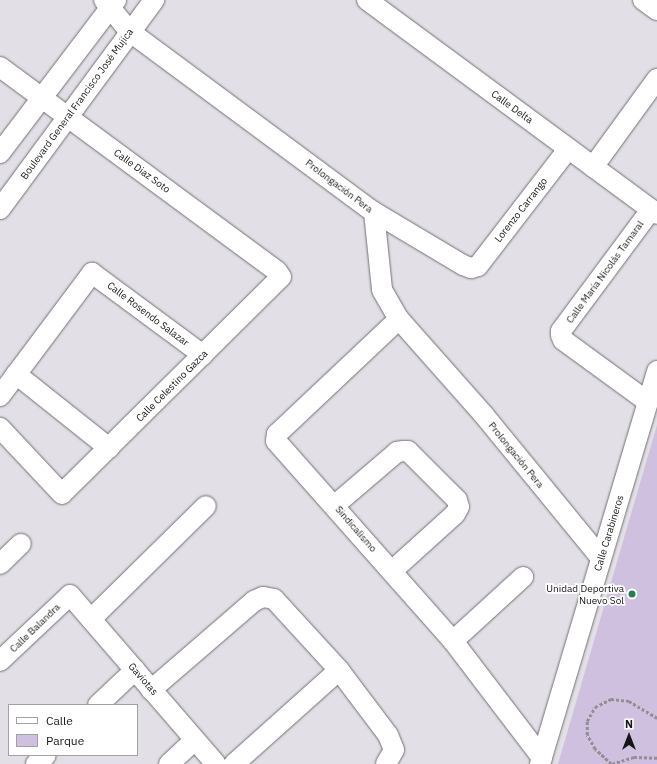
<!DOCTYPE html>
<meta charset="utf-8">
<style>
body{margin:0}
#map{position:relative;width:657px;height:764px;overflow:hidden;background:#e2dfe6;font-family:"IBM Plex Sans",sans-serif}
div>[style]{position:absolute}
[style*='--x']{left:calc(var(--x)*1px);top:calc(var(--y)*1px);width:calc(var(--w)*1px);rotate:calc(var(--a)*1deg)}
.green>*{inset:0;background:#d0c0e0}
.path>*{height:2.5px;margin-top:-1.25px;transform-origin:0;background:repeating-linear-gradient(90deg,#918f94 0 3px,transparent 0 5px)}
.roads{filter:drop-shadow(0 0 1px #736f76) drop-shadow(0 0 1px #736f76)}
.minor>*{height:20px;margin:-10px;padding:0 10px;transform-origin:10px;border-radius:10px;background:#fff}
.dots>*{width:11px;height:11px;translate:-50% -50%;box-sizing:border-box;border:2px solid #fff;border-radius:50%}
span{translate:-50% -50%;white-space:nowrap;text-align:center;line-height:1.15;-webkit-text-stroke:3.5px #fff;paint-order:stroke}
.street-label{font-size:10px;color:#161517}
.poi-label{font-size:10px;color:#161517}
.right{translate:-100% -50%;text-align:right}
.legend{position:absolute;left:8px;top:704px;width:130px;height:52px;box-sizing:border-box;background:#fff;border:1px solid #a2a1a2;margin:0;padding:5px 7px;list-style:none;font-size:12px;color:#161517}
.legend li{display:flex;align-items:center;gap:8px;height:20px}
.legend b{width:20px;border:1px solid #a2a1a2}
.north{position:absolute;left:609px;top:716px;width:40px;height:40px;-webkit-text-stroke:3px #fff;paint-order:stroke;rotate:0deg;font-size:11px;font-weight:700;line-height:16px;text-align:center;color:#161517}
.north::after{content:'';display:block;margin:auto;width:14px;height:18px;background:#161517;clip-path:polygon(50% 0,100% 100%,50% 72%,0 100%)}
</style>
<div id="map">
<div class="green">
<div style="clip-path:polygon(657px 425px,657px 764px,558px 764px)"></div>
</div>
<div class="path">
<div style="--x:611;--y:764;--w:22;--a:-137"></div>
<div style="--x:595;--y:749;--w:16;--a:-120"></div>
<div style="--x:587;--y:735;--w:14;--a:-90"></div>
<div style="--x:587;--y:721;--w:16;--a:-60"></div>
<div style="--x:595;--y:707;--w:18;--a:-27"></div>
<div style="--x:611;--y:699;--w:18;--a:6"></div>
<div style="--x:629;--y:701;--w:33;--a:31"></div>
<div style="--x:612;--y:764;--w:23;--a:-18"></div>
<div style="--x:634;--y:757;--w:23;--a:2"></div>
</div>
<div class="roads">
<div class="minor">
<div style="--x:104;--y:0;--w:40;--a:51"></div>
<div style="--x:129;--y:31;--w:305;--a:36.5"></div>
<div style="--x:374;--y:212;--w:78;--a:84.1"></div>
<div style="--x:382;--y:290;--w:34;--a:60"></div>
<div style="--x:399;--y:319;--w:127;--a:48.5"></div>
<div style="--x:483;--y:414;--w:186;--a:50.7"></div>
<div style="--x:367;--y:0;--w:360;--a:36.4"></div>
<div style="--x:643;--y:0;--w:17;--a:36"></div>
<div style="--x:0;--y:67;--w:344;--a:36.4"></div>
<div style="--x:277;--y:271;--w:7;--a:56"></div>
<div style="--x:281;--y:277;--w:308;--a:135.3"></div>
<div style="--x:62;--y:494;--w:91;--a:-133.2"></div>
<div style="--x:0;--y:153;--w:192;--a:-52.8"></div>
<div style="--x:593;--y:167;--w:109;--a:-54"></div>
<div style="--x:0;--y:209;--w:260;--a:-53.6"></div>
<div style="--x:374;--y:212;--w:104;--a:30.8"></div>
<div style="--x:463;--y:265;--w:9;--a:21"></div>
<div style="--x:471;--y:268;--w:7;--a:-16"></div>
<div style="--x:478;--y:266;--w:148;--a:-52.4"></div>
<div style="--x:399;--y:319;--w:168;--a:136.7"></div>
<div style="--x:277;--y:434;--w:7;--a:98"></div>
<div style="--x:276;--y:441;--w:267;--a:48.5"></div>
<div style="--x:453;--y:641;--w:147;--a:52.7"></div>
<div style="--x:16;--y:374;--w:119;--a:38.5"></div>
<div style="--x:0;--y:396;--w:154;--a:-53.2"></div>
<div style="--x:92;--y:273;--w:138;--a:36.5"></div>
<div style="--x:648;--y:402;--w:105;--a:-143.9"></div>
<div style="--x:563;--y:340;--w:5;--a:-112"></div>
<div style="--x:561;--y:335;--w:4;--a:-90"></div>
<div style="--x:561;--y:331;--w:151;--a:-53.4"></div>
<div style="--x:335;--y:505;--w:82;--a:-40.5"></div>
<div style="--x:397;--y:452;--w:7;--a:-8"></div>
<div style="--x:404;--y:451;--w:4;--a:0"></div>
<div style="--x:408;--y:451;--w:69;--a:45"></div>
<div style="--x:457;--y:500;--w:7;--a:74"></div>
<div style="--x:459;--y:507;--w:8;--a:120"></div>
<div style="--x:455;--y:514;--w:85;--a:137.9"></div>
<div style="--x:0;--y:564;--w:29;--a:-44"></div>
<div style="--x:91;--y:619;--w:161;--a:-44.5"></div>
<div style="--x:453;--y:641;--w:95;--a:-42.4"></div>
<div style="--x:0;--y:661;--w:96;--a:-43.3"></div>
<div style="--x:70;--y:595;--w:223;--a:49.2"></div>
<div style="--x:151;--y:690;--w:136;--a:-40.8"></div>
<div style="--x:254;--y:601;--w:10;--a:-24"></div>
<div style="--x:263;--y:597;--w:11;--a:10"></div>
<div style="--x:274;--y:599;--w:96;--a:47.5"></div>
<div style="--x:339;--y:670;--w:81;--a:53"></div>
<div style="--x:388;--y:735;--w:16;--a:68"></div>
<div style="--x:394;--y:750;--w:16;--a:120"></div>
<div style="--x:98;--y:705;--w:51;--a:-43.4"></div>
<div style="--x:36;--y:764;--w:13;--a:-42"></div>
<div style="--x:169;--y:764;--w:35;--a:-43"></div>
<div style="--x:234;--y:764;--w:141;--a:-41.8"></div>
<div style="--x:540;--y:764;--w:410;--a:-73.4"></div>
</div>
</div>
<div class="dots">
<div style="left:632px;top:594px;background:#267f54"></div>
</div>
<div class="street-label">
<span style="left:77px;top:104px;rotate:-54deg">Boulevard General Francisco José Mujica</span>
<span style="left:512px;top:107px;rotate:36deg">Calle Delta</span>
<span style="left:142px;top:171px;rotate:36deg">Calle Diaz Soto</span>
<span style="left:339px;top:186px;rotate:37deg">Prolongación Pera</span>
<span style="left:521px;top:210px;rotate:-52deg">Lorenzo Carrango</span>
<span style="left:605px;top:272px;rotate:-54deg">Calle María Nicolás Tamaral</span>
<span style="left:148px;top:314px;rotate:37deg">Calle Rosendo Salazar</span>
<span style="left:172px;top:386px;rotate:-45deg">Calle Celestino Gazca</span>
<span style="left:516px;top:455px;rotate:51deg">Prolongación Pera</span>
<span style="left:356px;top:529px;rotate:49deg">Sindicalismo</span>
<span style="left:609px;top:533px;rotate:-73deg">Calle Carabineros</span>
<span style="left:35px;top:628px;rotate:-44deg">Calle Balandra</span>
<span style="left:143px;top:679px;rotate:49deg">Gaviotas</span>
</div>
<div class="poi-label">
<span class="right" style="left:624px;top:594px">Unidad Deportiva<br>Nuevo Sol</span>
</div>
<ul class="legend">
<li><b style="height:5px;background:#fff"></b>Calle</li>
<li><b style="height:11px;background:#d0c0e0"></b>Parque</li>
</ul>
<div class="north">N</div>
</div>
